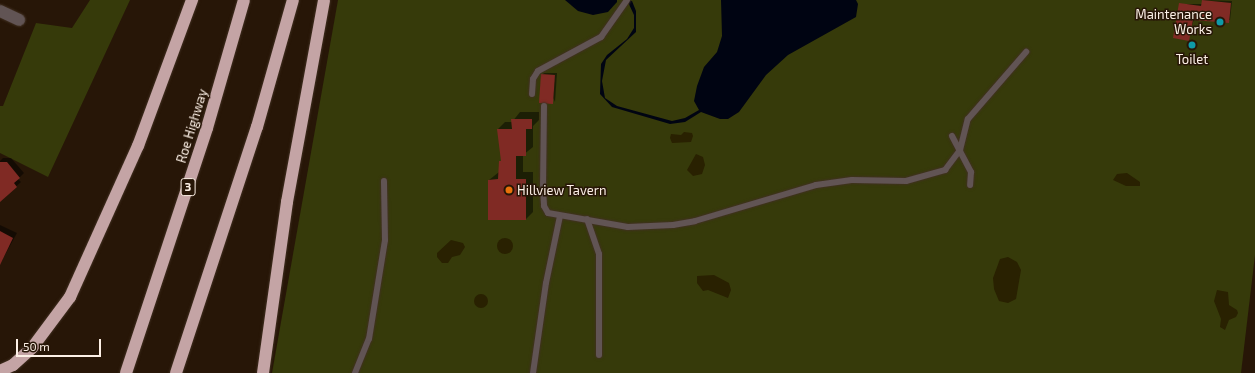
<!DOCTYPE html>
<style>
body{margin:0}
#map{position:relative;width:1255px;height:373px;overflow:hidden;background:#271607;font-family:"Exo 2",sans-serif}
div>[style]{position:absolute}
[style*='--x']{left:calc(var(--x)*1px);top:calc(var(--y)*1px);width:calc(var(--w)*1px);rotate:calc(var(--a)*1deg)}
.green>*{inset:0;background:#363a0a}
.sand>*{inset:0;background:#292101}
.round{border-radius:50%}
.water>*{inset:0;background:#000412}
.shadow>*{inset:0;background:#0007}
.building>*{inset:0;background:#802a24;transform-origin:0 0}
.roads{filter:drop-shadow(0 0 1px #413022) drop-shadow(0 0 1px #413022)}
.lane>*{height:6px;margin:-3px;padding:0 3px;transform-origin:3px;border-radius:3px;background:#615454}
.street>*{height:12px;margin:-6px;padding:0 6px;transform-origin:6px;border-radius:6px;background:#615454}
.highway>*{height:12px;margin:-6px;padding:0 6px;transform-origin:6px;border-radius:6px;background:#c4a4a5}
.dots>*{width:11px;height:11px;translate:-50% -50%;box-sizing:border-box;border:2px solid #271607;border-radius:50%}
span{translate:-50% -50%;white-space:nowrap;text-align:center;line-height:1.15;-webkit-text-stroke:3px #271607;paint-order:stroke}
.shield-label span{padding:1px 3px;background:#271607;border:1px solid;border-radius:3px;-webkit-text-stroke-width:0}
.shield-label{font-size:12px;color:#fcf0e6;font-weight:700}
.poi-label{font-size:13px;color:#fcf0e6}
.right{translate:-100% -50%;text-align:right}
.left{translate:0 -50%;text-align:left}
.street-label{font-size:13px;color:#fcf0e6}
.scale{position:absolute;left:16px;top:339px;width:85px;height:18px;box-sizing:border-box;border:2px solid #fcf0e6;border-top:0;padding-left:5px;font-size:12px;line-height:14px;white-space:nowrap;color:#fcf0e6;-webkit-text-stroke:3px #271607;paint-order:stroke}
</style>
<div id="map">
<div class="green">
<div style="clip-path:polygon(90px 0,130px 0,48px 177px,0 153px,0 106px,3px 106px,36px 23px,72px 28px)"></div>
<div style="clip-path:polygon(338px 0,1255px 0,1255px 255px,1241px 373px,272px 373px)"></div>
</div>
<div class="sand">
<div style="clip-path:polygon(684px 132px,692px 133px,693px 136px,691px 142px,672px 143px,670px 138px,671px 134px,681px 135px)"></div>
<div style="clip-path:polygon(696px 154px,703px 157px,705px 165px,702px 174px,693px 176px,687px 170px)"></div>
<div style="clip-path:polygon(1127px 173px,1140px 182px,1140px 186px,1126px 186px,1113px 180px,1117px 174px)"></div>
<div class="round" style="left:497px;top:238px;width:16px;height:16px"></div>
<div style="clip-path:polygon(451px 240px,463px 243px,465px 247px,460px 255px,452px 257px,448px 263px,442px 263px,437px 257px,437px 253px)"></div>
<div style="clip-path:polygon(1008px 257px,1017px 262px,1021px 270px,1016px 299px,1008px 303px,999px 301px,994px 289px,993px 278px,1000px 259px)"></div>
<div style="clip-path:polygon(714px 275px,729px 283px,731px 290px,728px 298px,708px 290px,703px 291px,697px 283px,697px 276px)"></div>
<div style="clip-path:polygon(1217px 290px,1228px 292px,1229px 305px,1237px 310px,1238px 313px,1236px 317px,1229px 320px,1225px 330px,1220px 327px,1221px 319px,1214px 301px)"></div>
<div class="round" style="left:474px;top:294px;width:14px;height:14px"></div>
</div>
<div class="water">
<div style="clip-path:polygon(565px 0,617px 0,617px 2px,608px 12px,593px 15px,578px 11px)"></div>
<div style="clip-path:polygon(627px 0,632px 1px,636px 11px,636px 32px,606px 60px,602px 81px,605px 98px,617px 106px,672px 121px,685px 118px,699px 110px,694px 101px,697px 86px,704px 67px,717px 52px,722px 36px,721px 0,856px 0,858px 4px,856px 17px,788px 55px,766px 75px,739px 112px,728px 119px,720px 119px,701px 112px,685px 122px,670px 124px,612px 107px,600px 94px,601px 64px,607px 55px,627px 39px,634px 28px,634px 15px)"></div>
</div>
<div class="shadow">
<div style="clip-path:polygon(1203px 0,1232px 1px,1230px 20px,1194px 19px,1188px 40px,1180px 4px,1202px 4px)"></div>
<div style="clip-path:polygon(544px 73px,557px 73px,555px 102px,542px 75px)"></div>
<div style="clip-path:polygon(520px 112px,539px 112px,539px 120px,533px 126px,533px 147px,523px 155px,523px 172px,533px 172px,533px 212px,526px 219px,489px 180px,499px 172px,502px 159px,498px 129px,505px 122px,512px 122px)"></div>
<div style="clip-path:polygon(3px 158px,11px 158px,24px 173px,18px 179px,21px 182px,0 201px,0 161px)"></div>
<div style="clip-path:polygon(0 225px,17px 233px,0 264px)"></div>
</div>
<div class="building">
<div style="clip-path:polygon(1202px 0,1231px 3px,1229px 23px,1193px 20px,1189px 41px,1173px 38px,1179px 3px,1201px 6px)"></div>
<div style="left:541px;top:74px;width:14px;height:29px;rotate:4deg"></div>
<div style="clip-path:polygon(511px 119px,532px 119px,532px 129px,526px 129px,526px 156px,516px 156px,516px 179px,526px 179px,526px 220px,488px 220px,488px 180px,498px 179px,499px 161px,501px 161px,497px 129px,512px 129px)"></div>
<div style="clip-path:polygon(0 162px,7px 162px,20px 178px,14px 183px,17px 187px,0 202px)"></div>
<div style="clip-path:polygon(0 231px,13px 238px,0 265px)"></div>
</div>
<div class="roads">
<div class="lane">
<div style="--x:532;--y:94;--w:15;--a:-86"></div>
<div style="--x:533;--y:79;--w:9;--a:-58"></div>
<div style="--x:538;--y:71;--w:72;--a:-28.4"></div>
<div style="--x:601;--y:37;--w:45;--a:-54.9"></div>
<div style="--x:544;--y:106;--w:84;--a:90.7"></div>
<div style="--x:543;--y:190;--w:16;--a:86"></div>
<div style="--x:544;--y:206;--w:8;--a:60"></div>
<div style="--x:548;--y:213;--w:81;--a:9.9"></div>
<div style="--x:628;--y:227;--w:45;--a:-2.5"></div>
<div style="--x:673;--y:225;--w:22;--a:-10"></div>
<div style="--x:695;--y:221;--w:126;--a:-16.6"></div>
<div style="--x:816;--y:185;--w:36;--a:-8"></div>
<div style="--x:852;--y:180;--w:54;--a:1.1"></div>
<div style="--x:906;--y:181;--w:41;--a:-15.8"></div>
<div style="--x:945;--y:170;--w:25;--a:-53"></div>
<div style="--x:960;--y:150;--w:32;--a:-76"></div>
<div style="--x:968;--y:119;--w:89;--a:-49.1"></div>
<div style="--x:952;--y:136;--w:41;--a:62.2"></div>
<div style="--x:971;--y:172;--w:13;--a:94"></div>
<div style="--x:587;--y:219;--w:37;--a:71"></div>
<div style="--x:599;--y:254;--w:101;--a:90"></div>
<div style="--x:355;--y:373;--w:37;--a:-68"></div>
<div style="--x:369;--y:339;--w:100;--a:-80.8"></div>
<div style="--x:385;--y:240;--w:59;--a:-91"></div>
<div style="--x:533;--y:373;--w:91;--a:-81.8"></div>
<div style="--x:546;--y:283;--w:68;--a:-78.2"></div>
</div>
<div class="street">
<div style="--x:0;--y:11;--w:21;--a:25"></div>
</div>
<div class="highway">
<div style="--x:0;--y:371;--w:14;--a:-25"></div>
<div style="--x:13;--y:365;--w:25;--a:-42"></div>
<div style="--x:32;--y:348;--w:64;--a:-53.3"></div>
<div style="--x:70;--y:297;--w:166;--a:-65.8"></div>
<div style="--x:138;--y:146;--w:156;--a:-69.7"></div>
<div style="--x:126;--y:373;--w:258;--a:-71.7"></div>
<div style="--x:207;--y:128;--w:133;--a:-73.9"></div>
<div style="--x:176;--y:373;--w:259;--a:-71.8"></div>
<div style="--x:257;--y:127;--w:132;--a:-74.2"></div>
<div style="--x:263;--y:373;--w:173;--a:-82"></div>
<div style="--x:287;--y:202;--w:205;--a:-79.6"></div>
</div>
</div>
<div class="dots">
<div style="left:1220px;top:22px;background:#0f9aa8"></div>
<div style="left:1192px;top:45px;background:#0f9aa8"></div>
<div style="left:509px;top:190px;background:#e8710a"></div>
</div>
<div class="shield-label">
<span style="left:188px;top:187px">3</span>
</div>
<div class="poi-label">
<span class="right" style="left:1212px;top:22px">Maintenance<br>Works</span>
<span style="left:1192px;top:59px">Toilet</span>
<span class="left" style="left:517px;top:190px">Hillview Tavern</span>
</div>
<div class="street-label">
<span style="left:192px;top:126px;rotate:-73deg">Roe Highway</span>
</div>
<div class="scale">50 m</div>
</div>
